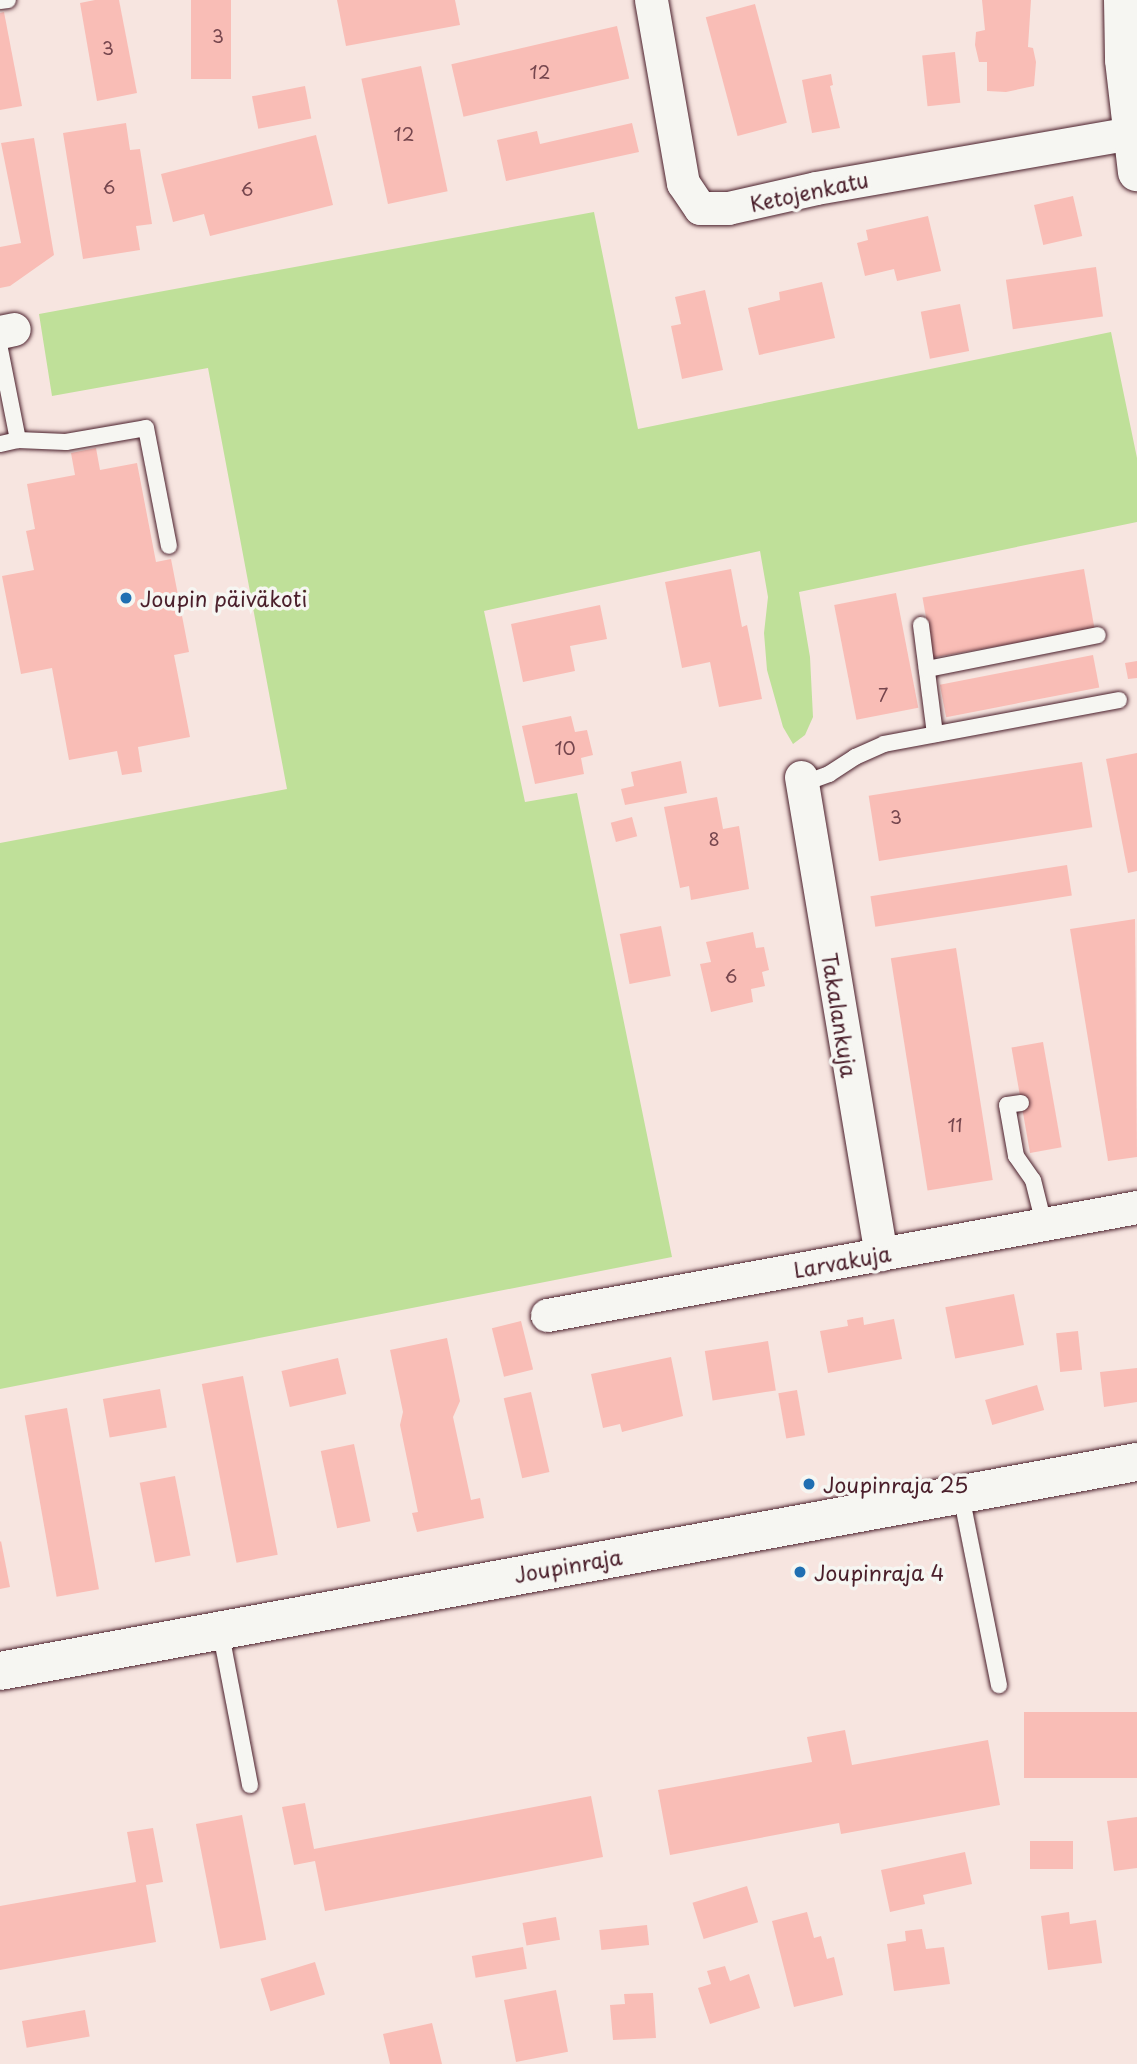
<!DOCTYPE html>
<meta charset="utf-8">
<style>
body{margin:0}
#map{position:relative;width:1137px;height:2064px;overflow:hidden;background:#f7e5e0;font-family:"Playpen Sans",sans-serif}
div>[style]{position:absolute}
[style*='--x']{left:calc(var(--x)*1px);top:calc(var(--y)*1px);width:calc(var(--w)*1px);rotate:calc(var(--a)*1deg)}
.green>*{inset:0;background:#bfe099}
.building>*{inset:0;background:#f9bdb6;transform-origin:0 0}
.roads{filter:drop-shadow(0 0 2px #4a1f2b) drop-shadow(0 0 2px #4a1f2b)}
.lane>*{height:16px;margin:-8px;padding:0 8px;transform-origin:8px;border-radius:8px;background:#f6f6f2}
.street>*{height:33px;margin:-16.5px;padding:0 16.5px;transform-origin:16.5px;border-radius:16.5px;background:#f6f6f2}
.secondary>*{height:38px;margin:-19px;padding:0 19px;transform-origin:19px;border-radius:19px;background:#f6f6f2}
.dots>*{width:19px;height:19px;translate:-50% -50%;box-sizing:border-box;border:4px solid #f6f6f2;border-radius:50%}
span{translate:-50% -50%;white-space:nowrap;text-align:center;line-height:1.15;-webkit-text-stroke:7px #f6f6f2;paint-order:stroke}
.number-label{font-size:18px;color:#76464e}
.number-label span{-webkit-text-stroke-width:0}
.street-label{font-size:21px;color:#4a1f2b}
.poi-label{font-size:21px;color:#4a1f2b}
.left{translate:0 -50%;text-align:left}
</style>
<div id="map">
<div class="green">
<div style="clip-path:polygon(594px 212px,638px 429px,1111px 332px,1137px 458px,1137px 522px,799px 592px,810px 657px,813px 717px,805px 735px,793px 744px,783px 727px,767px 670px,764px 633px,768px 597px,760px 551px,484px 611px,525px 802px,577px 793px,672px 1257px,0 1389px,0 843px,287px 789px,208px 368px,52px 396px,39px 314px)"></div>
</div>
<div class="building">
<div style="clip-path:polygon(95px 0,119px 0,137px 93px,97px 101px,80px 3px)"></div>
<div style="left:191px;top:0;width:40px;height:79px"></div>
<div style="clip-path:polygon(337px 0,455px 0,460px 25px,346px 46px)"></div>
<div style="clip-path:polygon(982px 0,1031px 0,1028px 47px,1033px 48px,1036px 62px,1034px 86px,1006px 92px,987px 91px,987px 62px,979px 62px,975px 45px,976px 32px,985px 30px)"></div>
<div style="left:755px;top:4px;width:123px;height:51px;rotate:75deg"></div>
<div style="clip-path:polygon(4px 12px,22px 106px,0 110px,0 13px)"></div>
<div style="left:617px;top:26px;width:54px;height:170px;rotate:77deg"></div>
<div style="left:955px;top:52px;width:51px;height:33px;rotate:84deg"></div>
<div style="left:421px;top:66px;width:128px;height:61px;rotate:78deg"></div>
<div style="clip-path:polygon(831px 74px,833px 85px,830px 86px,840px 128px,812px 133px,802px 80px)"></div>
<div style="left:305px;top:86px;width:33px;height:54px;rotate:79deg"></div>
<div style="clip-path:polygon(126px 123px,130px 150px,140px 149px,152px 224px,136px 226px,140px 250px,83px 259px,63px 133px)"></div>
<div style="clip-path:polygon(632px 123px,639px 152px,506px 181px,497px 140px,537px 131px,540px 144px)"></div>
<div style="clip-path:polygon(316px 135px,333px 205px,210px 236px,204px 214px,173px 222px,161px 174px)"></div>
<div style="clip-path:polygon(34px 138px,54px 255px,10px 286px,0 288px,0 247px,21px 243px,1px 143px)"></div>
<div style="left:1073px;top:196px;width:41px;height:40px;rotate:77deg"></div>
<div style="clip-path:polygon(928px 216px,941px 271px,897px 281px,894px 269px,865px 276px,857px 243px,868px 240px,866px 230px)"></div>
<div style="left:1096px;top:267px;width:50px;height:91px;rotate:82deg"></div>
<div style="clip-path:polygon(822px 282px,835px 338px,759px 355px,748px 308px,780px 300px,779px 292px)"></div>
<div style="clip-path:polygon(705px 290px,723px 370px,682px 379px,671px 326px,681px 324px,675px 297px)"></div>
<div style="left:960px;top:304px;width:48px;height:40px;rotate:79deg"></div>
<div style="clip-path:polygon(96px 448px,100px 470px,137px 463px,156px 562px,171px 559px,189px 652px,174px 655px,190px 737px,138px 747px,142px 772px,122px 775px,117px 751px,69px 760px,52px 668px,21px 674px,2px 576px,34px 570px,26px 531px,35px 529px,27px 484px,75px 475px,71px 453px)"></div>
<div style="clip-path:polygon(731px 569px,742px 627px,747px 625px,762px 699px,719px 707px,710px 662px,682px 668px,665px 582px)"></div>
<div style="left:1084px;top:569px;width:61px;height:164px;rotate:80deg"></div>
<div style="left:896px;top:593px;width:117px;height:63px;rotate:79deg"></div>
<div style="clip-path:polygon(600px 605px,607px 639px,570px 646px,575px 671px,523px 682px,511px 624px)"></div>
<div style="left:1093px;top:655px;width:33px;height:156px;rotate:79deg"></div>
<div style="clip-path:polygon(1137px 661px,1137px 678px,1128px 679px,1125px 663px)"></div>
<div style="clip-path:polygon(571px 716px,575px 732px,587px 730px,593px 755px,581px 758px,584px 774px,535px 784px,522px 726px)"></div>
<div style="clip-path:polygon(1137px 753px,1137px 871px,1128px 873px,1106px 759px)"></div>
<div style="clip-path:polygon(681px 761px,687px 793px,625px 805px,621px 789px,634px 786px,631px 772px)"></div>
<div style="left:1082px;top:762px;width:66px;height:216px;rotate:81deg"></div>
<div style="clip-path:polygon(717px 797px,723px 829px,739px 826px,749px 889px,691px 900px,689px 886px,680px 888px,664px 807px)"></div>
<div style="left:632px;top:817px;width:20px;height:22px;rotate:75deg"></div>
<div style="left:1067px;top:865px;width:31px;height:199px;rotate:81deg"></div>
<div style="clip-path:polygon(1135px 919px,1137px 1157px,1108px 1161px,1070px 929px)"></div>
<div style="left:661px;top:926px;width:51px;height:42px;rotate:79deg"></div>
<div style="clip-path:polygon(753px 932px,756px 948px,764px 947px,769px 970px,762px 972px,765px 986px,751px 989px,753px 1002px,711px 1012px,700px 964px,711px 962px,706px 942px)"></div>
<div style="left:956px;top:948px;width:235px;height:66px;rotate:81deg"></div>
<div style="left:1043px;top:1042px;width:107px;height:32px;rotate:80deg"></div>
<div style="left:1014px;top:1294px;width:52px;height:70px;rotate:79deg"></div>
<div style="clip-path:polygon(863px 1317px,864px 1325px,894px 1319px,902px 1359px,828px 1373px,820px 1331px,848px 1326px,847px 1320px)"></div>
<div style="left:521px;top:1321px;width:50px;height:30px;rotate:76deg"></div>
<div style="left:1078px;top:1331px;width:39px;height:22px;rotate:84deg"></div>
<div style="clip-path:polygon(447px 1338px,460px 1401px,453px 1417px,471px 1500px,480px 1498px,484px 1518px,417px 1532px,412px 1513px,418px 1512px,400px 1425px,403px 1412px,390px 1350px)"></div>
<div style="left:768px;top:1341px;width:50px;height:64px;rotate:81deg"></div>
<div style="clip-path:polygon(671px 1357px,683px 1416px,622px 1432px,620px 1424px,603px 1428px,591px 1374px)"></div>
<div style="left:338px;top:1358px;width:37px;height:58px;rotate:77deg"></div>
<div style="clip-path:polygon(1137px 1368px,1137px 1402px,1104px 1407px,1100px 1372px)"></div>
<div style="left:243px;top:1376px;width:182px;height:42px;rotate:79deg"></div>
<div style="left:1037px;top:1385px;width:26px;height:54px;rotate:74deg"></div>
<div style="left:160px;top:1389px;width:39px;height:58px;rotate:80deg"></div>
<div style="left:797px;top:1390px;width:46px;height:19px;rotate:80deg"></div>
<div style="left:531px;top:1392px;width:82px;height:28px;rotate:77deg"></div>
<div style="left:67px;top:1408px;width:184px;height:43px;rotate:80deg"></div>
<div style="left:354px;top:1444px;width:79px;height:34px;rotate:78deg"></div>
<div style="left:175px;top:1476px;width:81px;height:36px;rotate:79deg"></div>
<div style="clip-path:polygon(1px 1541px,10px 1587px,0 1589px,0 1542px)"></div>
<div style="left:1137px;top:1712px;width:66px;height:113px;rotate:90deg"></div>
<div style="clip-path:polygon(845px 1730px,852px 1765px,988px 1740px,1000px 1805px,841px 1834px,839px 1823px,670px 1855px,658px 1790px,812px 1762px,807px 1737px)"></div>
<div style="clip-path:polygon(591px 1796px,603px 1857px,325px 1911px,315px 1861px,294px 1865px,282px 1807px,305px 1803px,314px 1849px)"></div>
<div style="left:242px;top:1815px;width:127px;height:47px;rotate:79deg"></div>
<div style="clip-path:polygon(1137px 1817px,1137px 1868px,1114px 1871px,1107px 1821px)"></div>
<div style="clip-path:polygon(153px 1828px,163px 1882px,146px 1885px,156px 1942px,0 1970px,0 1906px,136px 1882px,127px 1832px)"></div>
<div style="left:1030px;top:1841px;width:43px;height:28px"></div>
<div style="clip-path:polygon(965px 1852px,972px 1884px,923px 1895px,925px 1904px,890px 1912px,881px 1870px)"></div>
<div style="left:747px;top:1886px;width:38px;height:57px;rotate:73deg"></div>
<div style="clip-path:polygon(807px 1912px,814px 1938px,821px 1936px,827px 1959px,834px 1957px,843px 1995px,794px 2007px,772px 1921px)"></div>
<div style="clip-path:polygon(1069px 1912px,1070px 1924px,1096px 1920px,1102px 1963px,1048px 1970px,1041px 1916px)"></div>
<div style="left:556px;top:1917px;width:23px;height:34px;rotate:80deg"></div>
<div style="left:647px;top:1925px;width:20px;height:48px;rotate:84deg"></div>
<div style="clip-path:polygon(922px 1929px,926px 1949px,944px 1947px,950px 1984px,894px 1991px,887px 1944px,906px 1941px,905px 1931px)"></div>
<div style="left:523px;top:1947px;width:22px;height:52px;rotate:80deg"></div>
<div style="left:315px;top:1962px;width:34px;height:57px;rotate:73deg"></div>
<div style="clip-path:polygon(725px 1966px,730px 1981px,749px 1974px,760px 2008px,710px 2024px,698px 1988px,711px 1984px,707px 1971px)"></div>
<div style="left:556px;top:1990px;width:63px;height:53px;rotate:79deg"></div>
<div style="clip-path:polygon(653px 1993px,656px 2038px,613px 2040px,610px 2005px,625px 2004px,624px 1994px)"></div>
<div style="left:85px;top:2010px;width:27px;height:64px;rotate:80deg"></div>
<div style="clip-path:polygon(432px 2023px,442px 2064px,390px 2064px,383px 2034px)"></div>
</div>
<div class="roads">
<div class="lane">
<div style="--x:0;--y:1;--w:8;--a:-7"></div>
<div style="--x:0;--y:349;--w:93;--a:78.8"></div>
<div style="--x:18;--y:440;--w:18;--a:167"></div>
<div style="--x:18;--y:440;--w:48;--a:2.4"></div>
<div style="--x:66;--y:442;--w:81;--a:-9.9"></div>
<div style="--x:146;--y:428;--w:120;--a:79"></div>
<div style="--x:921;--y:625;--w:110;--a:82.7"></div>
<div style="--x:927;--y:669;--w:174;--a:-11.2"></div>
<div style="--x:802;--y:784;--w:29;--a:-20"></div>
<div style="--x:829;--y:774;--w:31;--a:-33"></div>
<div style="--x:855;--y:757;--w:32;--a:-24"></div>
<div style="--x:884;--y:744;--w:239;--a:-10.6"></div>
<div style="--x:1021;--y:1103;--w:14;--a:172"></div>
<div style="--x:1007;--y:1105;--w:52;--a:80"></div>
<div style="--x:1016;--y:1156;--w:29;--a:55"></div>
<div style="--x:1033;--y:1180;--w:45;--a:76"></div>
<div style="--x:961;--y:1495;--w:194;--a:78.7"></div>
<div style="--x:220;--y:1629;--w:159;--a:79.1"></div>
</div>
<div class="street">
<div style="--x:651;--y:0;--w:186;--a:80.1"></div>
<div style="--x:683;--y:183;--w:30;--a:56"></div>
<div style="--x:700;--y:208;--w:28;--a:0"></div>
<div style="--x:728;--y:208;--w:90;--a:-12.8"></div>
<div style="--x:816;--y:188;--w:320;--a:-9.9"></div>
<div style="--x:0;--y:332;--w:14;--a:-12"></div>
<div style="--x:801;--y:777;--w:484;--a:80.5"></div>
<div style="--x:547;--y:1315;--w:600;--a:-10.37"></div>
</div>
<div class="secondary">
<div style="--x:1123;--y:0;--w:60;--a:89"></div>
<div style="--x:1124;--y:60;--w:113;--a:83.4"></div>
<div style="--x:0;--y:1671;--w:1156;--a:-10.42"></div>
</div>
</div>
<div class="dots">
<div style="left:126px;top:598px;background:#1f6fb2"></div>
<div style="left:809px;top:1484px;background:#1f6fb2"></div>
<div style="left:800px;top:1572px;background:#1f6fb2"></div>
</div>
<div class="number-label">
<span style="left:218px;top:36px">3</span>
<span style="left:108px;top:48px">3</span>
<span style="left:540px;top:72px">12</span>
<span style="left:404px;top:134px">12</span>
<span style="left:109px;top:187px">6</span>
<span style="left:247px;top:189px">6</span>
<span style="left:883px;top:695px">7</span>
<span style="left:565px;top:748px">10</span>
<span style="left:896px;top:817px">3</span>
<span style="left:714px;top:839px">8</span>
<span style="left:731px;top:976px">6</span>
<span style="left:955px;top:1125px">11</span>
</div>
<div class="street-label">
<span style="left:809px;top:191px;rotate:-12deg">Ketojenkatu</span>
<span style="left:840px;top:1015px;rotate:81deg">Takalankuja</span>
<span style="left:842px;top:1261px;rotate:-10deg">Larvakuja</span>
<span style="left:568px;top:1565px;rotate:-10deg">Joupinraja</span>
</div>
<div class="poi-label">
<span class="left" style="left:140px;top:598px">Joupin päiväkoti</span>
<span class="left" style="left:823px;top:1484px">Joupinraja 25</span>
<span class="left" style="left:814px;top:1572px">Joupinraja 4</span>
</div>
</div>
